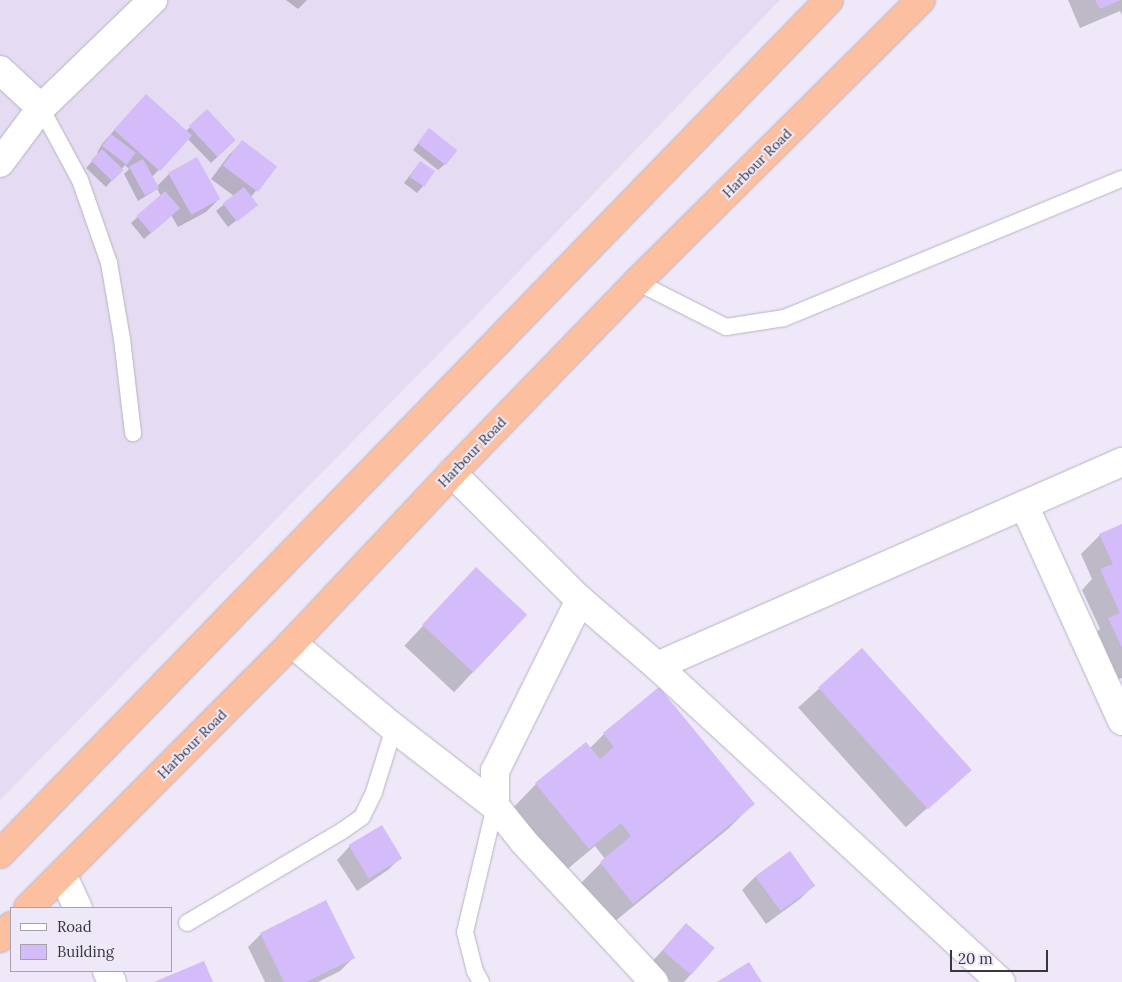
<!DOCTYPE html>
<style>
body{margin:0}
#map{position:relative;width:1122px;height:982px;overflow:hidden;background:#eee8f8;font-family:Lora,serif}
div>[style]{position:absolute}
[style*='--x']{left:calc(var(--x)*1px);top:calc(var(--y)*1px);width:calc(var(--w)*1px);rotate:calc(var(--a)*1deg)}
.built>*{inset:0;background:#e5dcf3}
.shadow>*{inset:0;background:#0003;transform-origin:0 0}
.building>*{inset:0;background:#d4bbf9;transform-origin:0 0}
.roads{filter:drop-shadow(0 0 1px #b8b2c2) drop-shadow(0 0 1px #b8b2c2)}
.service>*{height:16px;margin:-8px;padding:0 8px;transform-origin:8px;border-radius:8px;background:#fff}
.minor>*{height:28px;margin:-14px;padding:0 14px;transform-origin:14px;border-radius:14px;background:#fff}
.trunk>*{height:28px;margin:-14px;padding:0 14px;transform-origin:14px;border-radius:14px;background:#fcbfa0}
span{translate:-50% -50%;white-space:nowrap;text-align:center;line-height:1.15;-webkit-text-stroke:4px #eee8f8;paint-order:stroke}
.street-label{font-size:14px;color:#39373d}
.legend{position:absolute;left:10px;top:907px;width:162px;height:65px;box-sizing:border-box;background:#eee8f8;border:1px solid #a6a1ad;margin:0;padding:6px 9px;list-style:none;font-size:15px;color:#39373d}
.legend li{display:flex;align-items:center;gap:10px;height:25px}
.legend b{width:25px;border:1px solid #a6a1ad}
.scale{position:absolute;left:950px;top:950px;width:98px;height:22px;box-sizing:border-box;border:2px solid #39373d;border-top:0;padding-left:6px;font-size:15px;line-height:18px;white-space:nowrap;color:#39373d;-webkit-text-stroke:4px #eee8f8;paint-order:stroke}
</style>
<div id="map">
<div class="built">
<div style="clip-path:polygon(0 0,780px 0,472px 320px,0 800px)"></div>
</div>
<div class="shadow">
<div style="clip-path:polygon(286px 0,307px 0,298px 9px)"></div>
<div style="clip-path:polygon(1068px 0,1122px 0,1122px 15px,1120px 11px,1080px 28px)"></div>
<div style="clip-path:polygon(133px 109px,186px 131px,207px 111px,235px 140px,211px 163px,188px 139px,152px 177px,157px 186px,169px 174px,219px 199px,206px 212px,178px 227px,171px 215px,144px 239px,131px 223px,161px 196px,157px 189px,138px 201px,124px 174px,129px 169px,125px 165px,106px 187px,86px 168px,99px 154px,97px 153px,102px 144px)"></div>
<div style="clip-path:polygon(429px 130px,445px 164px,438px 170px,413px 150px)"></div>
<div style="clip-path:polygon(242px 142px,275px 166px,251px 197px,256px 205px,228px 227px,216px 211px,234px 196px,211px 179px,229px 155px)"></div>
<div style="clip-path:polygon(420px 162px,423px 186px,417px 193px,404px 183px)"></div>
<div style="clip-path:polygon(1122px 525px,1122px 678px,1110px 683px,1090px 638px,1100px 629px,1082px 590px,1092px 579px,1081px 554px,1100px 535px)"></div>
<div style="left:476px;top:569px;width:68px;height:105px;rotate:43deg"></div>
<div style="left:862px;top:650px;width:161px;height:86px;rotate:48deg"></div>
<div style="clip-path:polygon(604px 734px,753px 804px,728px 829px,608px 927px,576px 888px,605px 859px,595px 846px,564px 872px,512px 809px,536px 784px,590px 748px)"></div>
<div style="clip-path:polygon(350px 846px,401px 857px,388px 870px,357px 891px,337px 860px)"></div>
<div style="clip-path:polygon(789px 853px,813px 886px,800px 899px,766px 924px,742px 890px,755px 877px)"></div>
<div style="clip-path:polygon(686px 924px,714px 948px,684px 982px,671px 982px,650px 964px)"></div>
<div style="clip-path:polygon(261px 934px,353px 958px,340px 971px,318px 982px,265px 982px,248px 947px)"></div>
</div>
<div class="building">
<div style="clip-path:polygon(1095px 0,1121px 0,1100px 9px)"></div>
<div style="left:146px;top:94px;width:62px;height:48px;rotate:42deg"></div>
<div style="left:207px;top:109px;width:42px;height:25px;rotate:47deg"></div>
<div style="left:429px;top:128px;width:36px;height:19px;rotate:38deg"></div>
<div style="left:111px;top:134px;width:31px;height:15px;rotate:37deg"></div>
<div style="left:242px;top:140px;width:44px;height:32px;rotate:37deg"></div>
<div style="left:102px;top:149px;width:30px;height:16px;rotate:44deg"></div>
<div style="left:197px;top:157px;width:48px;height:33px;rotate:61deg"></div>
<div style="left:143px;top:159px;width:33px;height:16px;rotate:61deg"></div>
<div style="left:420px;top:161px;width:18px;height:19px;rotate:34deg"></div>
<div style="left:244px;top:187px;width:23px;height:27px;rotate:52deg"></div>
<div style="left:165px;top:191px;width:23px;height:38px;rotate:49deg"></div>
<div style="clip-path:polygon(1122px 524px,1122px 648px,1108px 618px,1120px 613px,1100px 569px,1113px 564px,1099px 534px)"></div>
<div style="left:476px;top:567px;width:70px;height:79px;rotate:43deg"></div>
<div style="left:862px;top:648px;width:164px;height:59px;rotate:48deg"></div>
<div style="clip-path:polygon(659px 687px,755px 804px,633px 904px,600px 862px,631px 836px,621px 823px,589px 849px,535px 783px,586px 742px,600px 759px,614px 747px,603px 733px)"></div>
<div style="left:382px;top:825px;width:39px;height:39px;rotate:59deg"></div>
<div style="left:790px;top:851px;width:43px;height:43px;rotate:54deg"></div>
<div style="clip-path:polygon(326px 900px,355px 958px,306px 982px,284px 982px,260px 933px)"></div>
<div style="left:686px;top:923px;width:38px;height:36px;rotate:41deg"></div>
<div style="clip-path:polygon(204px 961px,213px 982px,154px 982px)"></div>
<div style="clip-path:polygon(749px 962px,762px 982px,717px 982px)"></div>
</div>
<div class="roads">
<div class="service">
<div style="--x:41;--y:108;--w:82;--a:61.6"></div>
<div style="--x:80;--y:180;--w:88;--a:70.7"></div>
<div style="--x:109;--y:263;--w:77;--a:80.3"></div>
<div style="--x:122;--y:339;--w:95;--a:83.3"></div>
<div style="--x:637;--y:282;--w:100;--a:26.8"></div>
<div style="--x:726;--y:327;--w:59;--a:-8.8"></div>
<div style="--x:784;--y:318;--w:365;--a:-22.4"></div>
<div style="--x:187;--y:923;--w:180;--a:-30.7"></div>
<div style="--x:342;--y:831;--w:24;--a:-35"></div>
<div style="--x:362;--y:817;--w:28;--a:-64"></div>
<div style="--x:374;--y:792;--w:67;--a:-72.6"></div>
<div style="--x:481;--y:982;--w:13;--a:-119"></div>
<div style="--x:475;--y:971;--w:40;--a:-104.4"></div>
<div style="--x:465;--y:932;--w:130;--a:-76.6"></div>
</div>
<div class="minor">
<div style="--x:0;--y:70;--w:56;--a:42.8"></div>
<div style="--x:0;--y:163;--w:69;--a:-53.3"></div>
<div style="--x:41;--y:108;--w:156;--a:-44"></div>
<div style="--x:452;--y:473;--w:180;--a:44.8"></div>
<div style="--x:580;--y:600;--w:101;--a:40.6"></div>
<div style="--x:657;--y:666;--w:467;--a:42.6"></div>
<div style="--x:1024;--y:505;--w:237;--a:65.6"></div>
<div style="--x:580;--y:600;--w:191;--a:116.4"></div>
<div style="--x:495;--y:771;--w:35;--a:90"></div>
<div style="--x:495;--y:806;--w:46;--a:51.1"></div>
<div style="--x:524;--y:842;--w:191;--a:47.1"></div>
<div style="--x:292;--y:643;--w:133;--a:39.8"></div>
<div style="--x:394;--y:728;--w:128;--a:37.7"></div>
<div style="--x:657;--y:666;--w:508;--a:-23.69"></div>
<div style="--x:62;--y:874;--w:38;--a:65"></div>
<div style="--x:107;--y:971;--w:12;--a:66"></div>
</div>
<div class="trunk">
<div style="--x:0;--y:854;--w:1190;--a:-45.85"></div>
<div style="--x:28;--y:908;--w:374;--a:-45.1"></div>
<div style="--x:292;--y:643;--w:233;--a:-46.7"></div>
<div style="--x:452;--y:473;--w:266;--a:-45.9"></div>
<div style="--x:637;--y:282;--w:400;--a:-44.8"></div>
<div style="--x:0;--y:938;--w:16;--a:-47"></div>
</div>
</div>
<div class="street-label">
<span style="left:757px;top:163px;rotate:-45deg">Harbour Road</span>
<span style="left:472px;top:452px;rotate:-46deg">Harbour Road</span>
<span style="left:192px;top:744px;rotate:-45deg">Harbour Road</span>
</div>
<ul class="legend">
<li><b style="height:6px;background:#fff"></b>Road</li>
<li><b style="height:14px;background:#d4bbf9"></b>Building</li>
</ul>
<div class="scale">20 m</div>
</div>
